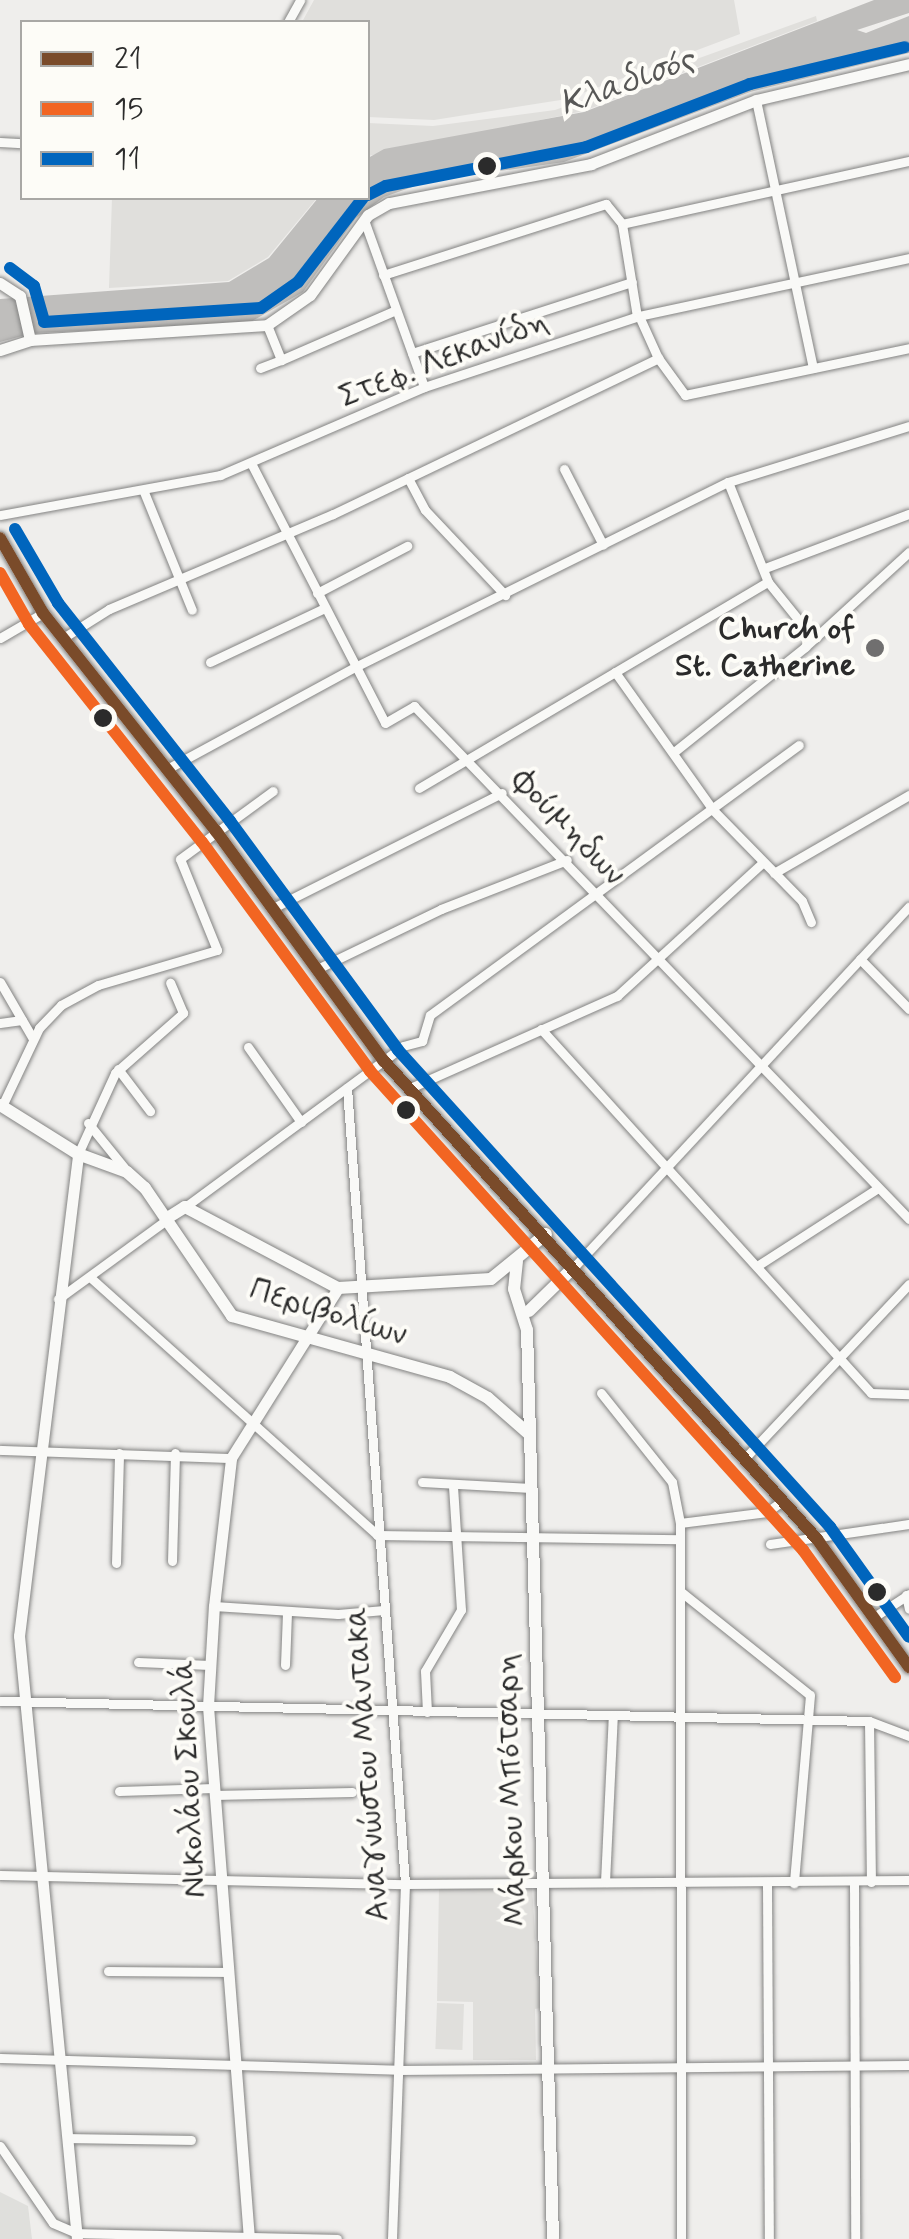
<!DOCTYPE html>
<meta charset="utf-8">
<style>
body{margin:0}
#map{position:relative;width:909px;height:2239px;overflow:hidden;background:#efeeec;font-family:Mynerve,sans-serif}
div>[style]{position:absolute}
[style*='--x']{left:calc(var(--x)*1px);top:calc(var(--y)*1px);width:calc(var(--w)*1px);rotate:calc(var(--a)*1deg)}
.built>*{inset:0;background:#dfdfdc}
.green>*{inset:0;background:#e0dfdc;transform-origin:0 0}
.water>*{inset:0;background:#bfbebc}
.roads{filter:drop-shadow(0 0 2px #838382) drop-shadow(0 0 2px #838382)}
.minor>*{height:9px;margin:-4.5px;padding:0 4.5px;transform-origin:4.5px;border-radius:4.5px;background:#f9f9f7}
.tertiary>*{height:11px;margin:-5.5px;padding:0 5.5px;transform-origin:5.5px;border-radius:5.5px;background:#f9f9f7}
.secondary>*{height:12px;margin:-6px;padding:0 6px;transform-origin:6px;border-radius:6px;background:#f9f9f7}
.bus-1>*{height:12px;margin:-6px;padding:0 6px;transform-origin:6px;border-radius:6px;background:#7a4b2a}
.bus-2>*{height:12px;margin:-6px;padding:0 6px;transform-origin:6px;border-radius:6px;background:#f26522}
.bus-3>*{height:12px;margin:-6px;padding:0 6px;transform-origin:6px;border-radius:6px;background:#0065bd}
.dots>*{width:28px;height:28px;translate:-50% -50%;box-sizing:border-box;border:5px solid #fdfcf7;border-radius:50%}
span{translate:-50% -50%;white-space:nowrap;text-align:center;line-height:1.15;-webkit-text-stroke:8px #fdfcf7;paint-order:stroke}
.street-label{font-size:32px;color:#2b2b2b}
.poi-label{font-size:32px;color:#2b2b2b;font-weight:700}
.right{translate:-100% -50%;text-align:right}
.water-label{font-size:35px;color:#575756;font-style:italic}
.legend{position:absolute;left:20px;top:20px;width:350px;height:180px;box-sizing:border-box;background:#fdfcf7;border:2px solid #a9a8a5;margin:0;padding:12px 18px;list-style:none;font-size:30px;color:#2b2b2b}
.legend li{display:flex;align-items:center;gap:20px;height:50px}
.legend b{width:50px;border:2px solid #a9a8a5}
</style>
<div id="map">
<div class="built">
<div style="clip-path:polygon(0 2192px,28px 2206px,32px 2239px,0 2239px)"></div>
</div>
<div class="green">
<div style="clip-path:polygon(314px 0,734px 0,740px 34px,567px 99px,434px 120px,368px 117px,368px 22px,302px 22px)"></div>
<div style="clip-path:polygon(816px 16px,817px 21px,584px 111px,368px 156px,368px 123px,433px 126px,555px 110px)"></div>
<div style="clip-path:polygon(112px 198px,317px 198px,268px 257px,228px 281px,109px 288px)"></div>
<div style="clip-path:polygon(532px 1887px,540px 2008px,535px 2009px,536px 2060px,473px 2060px,473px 2002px,437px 2001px,439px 1888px)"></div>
<div style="left:437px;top:2003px;width:27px;height:46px;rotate:2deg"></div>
</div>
<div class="water">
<div style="clip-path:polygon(874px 0,909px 0,909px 13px,857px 30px,866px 33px,909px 16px,909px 53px,750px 92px,564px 162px,429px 181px,384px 197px,356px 218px,303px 292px,247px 324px,33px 333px,0 342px,0 299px,229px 282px,269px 258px,318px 198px,368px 198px,368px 158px,384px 149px,584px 112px)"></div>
</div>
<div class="roads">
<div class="minor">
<div style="--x:288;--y:22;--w:25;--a:-61"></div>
<div style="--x:756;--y:100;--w:274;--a:78"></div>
<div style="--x:0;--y:142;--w:22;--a:3"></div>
<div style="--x:364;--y:220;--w:177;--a:70.2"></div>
<div style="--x:622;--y:224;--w:294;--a:-12.4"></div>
<div style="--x:383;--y:275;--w:234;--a:-17.7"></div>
<div style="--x:606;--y:204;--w:26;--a:51"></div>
<div style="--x:622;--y:224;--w:94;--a:80.8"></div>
<div style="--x:639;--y:316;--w:46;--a:65.7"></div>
<div style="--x:658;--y:358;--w:46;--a:53.9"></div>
<div style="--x:685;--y:395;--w:229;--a:-11.8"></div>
<div style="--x:267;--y:325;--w:38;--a:68"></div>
<div style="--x:281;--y:360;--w:125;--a:-23.5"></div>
<div style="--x:412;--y:353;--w:231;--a:-17.9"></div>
<div style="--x:260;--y:368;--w:22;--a:-21"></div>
<div style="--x:252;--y:465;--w:290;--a:62.7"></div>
<div style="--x:385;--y:723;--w:34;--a:-30"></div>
<div style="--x:414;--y:706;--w:713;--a:46.02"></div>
<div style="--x:564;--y:469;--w:85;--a:62.8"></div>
<div style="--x:408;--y:478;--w:36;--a:62"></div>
<div style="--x:425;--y:510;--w:117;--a:46.7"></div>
<div style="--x:728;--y:482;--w:108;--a:68.2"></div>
<div style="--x:768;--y:582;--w:73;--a:51.1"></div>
<div style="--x:144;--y:492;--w:127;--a:67.9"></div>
<div style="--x:0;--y:515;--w:224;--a:-10.3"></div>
<div style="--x:220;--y:475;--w:222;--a:-23.3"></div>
<div style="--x:424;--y:387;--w:226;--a:-18.3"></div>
<div style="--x:639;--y:316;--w:276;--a:-12.1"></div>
<div style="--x:765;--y:568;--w:154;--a:-20.6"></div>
<div style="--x:317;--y:593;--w:102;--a:-27.6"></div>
<div style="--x:0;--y:638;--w:50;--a:-30.2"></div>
<div style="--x:63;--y:638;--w:54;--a:-32.2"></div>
<div style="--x:109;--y:609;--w:243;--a:-23"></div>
<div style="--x:333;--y:514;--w:361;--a:-25.6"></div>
<div style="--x:210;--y:662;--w:127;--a:-25.2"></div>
<div style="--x:615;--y:672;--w:169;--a:54.6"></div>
<div style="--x:713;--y:810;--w:127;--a:45.6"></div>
<div style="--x:802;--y:901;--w:23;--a:67"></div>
<div style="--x:674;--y:752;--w:168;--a:-38.7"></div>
<div style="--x:805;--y:647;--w:141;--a:-42.4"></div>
<div style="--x:167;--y:769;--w:214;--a:-28.5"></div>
<div style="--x:355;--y:667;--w:416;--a:-26.4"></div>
<div style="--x:728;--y:482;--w:189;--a:-17.2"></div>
<div style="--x:419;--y:788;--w:405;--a:-30.6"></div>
<div style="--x:774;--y:873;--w:156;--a:-30"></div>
<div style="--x:273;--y:908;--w:256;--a:-26.7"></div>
<div style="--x:860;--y:959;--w:70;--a:45.6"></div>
<div style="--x:317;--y:969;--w:138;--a:-25.8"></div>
<div style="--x:441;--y:909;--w:135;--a:-21.3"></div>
<div style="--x:0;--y:982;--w:66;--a:59.9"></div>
<div style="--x:0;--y:1023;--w:22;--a:-8"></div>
<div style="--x:541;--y:1029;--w:491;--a:47.8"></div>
<div style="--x:871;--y:1393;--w:38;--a:2"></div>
<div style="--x:248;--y:1047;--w:92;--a:54.8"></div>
<div style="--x:118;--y:1069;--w:53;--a:52.7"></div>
<div style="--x:347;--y:1088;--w:798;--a:85.83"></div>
<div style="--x:405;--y:1884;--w:355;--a:92.1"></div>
<div style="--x:410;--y:1088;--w:227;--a:-24"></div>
<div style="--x:617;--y:996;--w:198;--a:-42.5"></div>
<div style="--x:2;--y:1106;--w:86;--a:-64.6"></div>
<div style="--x:39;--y:1028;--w:32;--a:-46"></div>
<div style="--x:61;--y:1005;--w:42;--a:-28.4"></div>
<div style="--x:98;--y:985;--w:124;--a:-16.4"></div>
<div style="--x:217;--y:950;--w:98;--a:-112.1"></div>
<div style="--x:180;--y:859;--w:115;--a:-36.2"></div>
<div style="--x:88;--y:1123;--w:60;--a:51"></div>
<div style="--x:78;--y:1154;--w:89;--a:-65.4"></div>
<div style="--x:115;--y:1073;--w:91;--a:-41.4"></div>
<div style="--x:183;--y:1013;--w:33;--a:-113"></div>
<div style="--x:185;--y:1207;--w:271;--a:-36.4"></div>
<div style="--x:403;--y:1046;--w:20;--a:-15"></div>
<div style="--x:422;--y:1041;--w:27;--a:-73"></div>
<div style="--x:430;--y:1015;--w:457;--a:-36.2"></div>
<div style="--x:757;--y:1266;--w:144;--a:-32.8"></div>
<div style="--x:574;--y:1267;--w:492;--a:-47.1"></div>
<div style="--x:91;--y:1278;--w:385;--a:41.9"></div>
<div style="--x:58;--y:1299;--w:137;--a:-36.1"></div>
<div style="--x:601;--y:1393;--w:114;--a:51.4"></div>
<div style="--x:672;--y:1482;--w:42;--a:79"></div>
<div style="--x:680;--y:1523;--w:716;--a:89.92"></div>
<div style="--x:0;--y:1450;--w:231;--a:2"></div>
<div style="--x:745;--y:1458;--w:239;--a:-46.7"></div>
<div style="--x:422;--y:1482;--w:109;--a:3.2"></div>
<div style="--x:680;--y:1523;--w:88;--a:-7.2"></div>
<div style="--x:767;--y:1512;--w:19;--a:-36"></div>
<div style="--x:377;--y:1535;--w:303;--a:0.8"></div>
<div style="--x:770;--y:1544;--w:140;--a:-8.2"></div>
<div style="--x:172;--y:1561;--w:108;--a:-88.4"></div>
<div style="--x:116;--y:1563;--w:110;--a:-88.4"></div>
<div style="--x:680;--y:1591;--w:166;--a:38.7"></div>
<div style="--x:810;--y:1695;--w:189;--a:94.9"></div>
<div style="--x:906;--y:1595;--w:14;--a:78"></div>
<div style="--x:214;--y:1606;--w:124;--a:3.7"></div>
<div style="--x:338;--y:1614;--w:46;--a:-5"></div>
<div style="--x:874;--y:1617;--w:42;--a:-33.3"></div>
<div style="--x:138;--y:1662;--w:72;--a:2.4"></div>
<div style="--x:285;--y:1665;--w:53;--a:-87.8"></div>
<div style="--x:0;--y:1701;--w:869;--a:1.32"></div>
<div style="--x:869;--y:1721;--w:43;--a:20.6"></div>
<div style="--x:427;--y:1712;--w:41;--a:-92.8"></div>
<div style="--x:425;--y:1671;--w:71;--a:-59.5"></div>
<div style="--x:461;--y:1610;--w:124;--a:-93.7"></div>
<div style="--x:869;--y:1721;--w:161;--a:89.3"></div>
<div style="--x:119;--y:1791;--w:95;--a:-1.8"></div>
<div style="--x:214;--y:1795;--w:138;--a:-1.2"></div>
<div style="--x:0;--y:1875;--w:405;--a:1.3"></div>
<div style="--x:405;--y:1884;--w:504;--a:-0.45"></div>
<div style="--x:605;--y:1882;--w:167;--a:-87.3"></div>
<div style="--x:854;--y:1882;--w:357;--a:89.8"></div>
<div style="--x:767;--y:1883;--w:356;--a:89.7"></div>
<div style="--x:108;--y:1971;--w:120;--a:0.5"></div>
<div style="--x:0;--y:2058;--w:398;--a:1.7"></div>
<div style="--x:398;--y:2070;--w:511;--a:-0.56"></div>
<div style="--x:68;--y:2138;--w:123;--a:0.9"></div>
<div style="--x:0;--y:2146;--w:93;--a:55.5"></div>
<div style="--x:53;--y:2223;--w:25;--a:23"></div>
<div style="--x:76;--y:2233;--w:261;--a:1.3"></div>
</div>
<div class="tertiary">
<div style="--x:0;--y:283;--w:24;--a:33"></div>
<div style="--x:20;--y:296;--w:45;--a:77.2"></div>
<div style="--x:0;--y:350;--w:32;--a:-18"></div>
<div style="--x:30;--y:340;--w:237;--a:-3.6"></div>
<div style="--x:267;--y:325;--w:52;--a:-34.9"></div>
<div style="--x:310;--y:295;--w:99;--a:-54.1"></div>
<div style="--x:368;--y:215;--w:24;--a:-30"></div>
<div style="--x:389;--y:203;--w:206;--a:-10.9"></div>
<div style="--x:591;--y:164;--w:177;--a:-21.2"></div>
<div style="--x:756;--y:100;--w:157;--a:-13.2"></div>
<div style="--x:77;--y:2239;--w:606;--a:-95.49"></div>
<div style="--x:19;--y:1636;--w:486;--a:-83"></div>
<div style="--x:249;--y:2239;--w:535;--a:-94.4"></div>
<div style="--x:208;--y:1706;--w:100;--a:-86.6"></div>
<div style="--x:214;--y:1606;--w:149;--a:-83.4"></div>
<div style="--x:231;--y:1458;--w:201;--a:-57.8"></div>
</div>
<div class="secondary">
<div style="--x:0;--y:538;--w:86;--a:60.2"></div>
<div style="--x:43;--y:613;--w:278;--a:51.6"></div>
<div style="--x:216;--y:831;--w:285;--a:53.9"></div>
<div style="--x:384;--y:1061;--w:645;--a:47.83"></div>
<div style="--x:817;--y:1539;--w:158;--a:54.3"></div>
<div style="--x:0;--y:1105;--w:92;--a:32.1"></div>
<div style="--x:78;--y:1154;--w:52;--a:20.2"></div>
<div style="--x:127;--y:1172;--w:24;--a:42"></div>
<div style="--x:145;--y:1188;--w:155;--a:55.8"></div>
<div style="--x:232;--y:1316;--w:226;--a:15.6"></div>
<div style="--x:450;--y:1377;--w:43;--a:28.9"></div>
<div style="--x:488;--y:1398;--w:55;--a:41.3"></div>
<div style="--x:169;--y:1217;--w:19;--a:-32"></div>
<div style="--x:185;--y:1207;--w:173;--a:27.9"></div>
<div style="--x:338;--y:1288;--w:153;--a:-3.4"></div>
<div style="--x:491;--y:1279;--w:71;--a:-39.3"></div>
<div style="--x:517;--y:1261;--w:28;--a:96"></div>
<div style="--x:514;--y:1289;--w:43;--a:72.4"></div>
<div style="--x:527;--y:1330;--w:909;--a:88.36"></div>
<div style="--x:529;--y:1311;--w:63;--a:-44.4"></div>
</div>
</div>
<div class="bus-1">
<div style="--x:0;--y:538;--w:86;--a:60.2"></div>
<div style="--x:43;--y:613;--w:278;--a:51.6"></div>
<div style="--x:216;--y:831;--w:285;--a:53.9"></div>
<div style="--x:384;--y:1061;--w:645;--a:47.83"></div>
<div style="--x:817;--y:1539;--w:158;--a:54.3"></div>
</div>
<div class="bus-2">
<div style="--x:0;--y:573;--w:59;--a:60.4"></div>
<div style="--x:29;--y:624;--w:278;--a:51.6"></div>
<div style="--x:202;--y:842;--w:284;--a:53.7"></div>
<div style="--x:370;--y:1071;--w:646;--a:47.89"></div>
<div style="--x:803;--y:1550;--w:157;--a:54.1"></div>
</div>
<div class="bus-3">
<div style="--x:368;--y:195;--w:20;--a:-27"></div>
<div style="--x:386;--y:186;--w:204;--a:-11"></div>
<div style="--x:586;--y:147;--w:176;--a:-21"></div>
<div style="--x:750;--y:84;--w:159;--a:-13.4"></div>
<div style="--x:10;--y:268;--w:30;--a:37"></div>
<div style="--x:34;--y:286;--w:37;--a:74"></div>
<div style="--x:44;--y:322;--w:217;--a:-3.7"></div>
<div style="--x:261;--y:308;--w:45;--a:-35.1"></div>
<div style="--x:298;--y:282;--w:106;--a:-52.3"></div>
<div style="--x:15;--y:529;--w:86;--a:59.8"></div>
<div style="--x:58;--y:603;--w:278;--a:51.7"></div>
<div style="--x:230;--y:821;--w:284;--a:53.7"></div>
<div style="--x:398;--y:1050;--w:644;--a:47.83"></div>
<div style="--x:830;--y:1527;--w:135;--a:54.3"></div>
</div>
<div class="dots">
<div style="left:487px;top:166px;background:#2b2b2b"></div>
<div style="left:875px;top:648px;background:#706f6f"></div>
<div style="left:103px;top:718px;background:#2b2b2b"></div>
<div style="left:406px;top:1110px;background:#2b2b2b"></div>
<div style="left:877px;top:1592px;background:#2b2b2b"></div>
</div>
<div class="street-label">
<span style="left:444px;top:360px;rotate:-21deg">Στεφ. Λεκανίδη</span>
<span style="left:568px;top:828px;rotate:46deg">Φούμηδων</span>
<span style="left:328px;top:1313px;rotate:17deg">Περιβολίων</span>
<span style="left:368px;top:1764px;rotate:-94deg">Αναγνώστου Μάντακα</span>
<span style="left:190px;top:1779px;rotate:-93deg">Νικολάου Σκουλά</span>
<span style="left:512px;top:1790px;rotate:-92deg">Μάρκου Μπότσαρη</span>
</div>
<div class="poi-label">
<span class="right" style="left:855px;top:648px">Church of<br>St. Catherine</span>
</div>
<div class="water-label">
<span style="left:627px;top:82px;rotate:-20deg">Κλαδισός</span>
</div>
<ul class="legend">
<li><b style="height:12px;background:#7a4b2a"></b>21</li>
<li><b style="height:12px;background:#f26522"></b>15</li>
<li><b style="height:12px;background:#0065bd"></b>11</li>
</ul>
</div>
